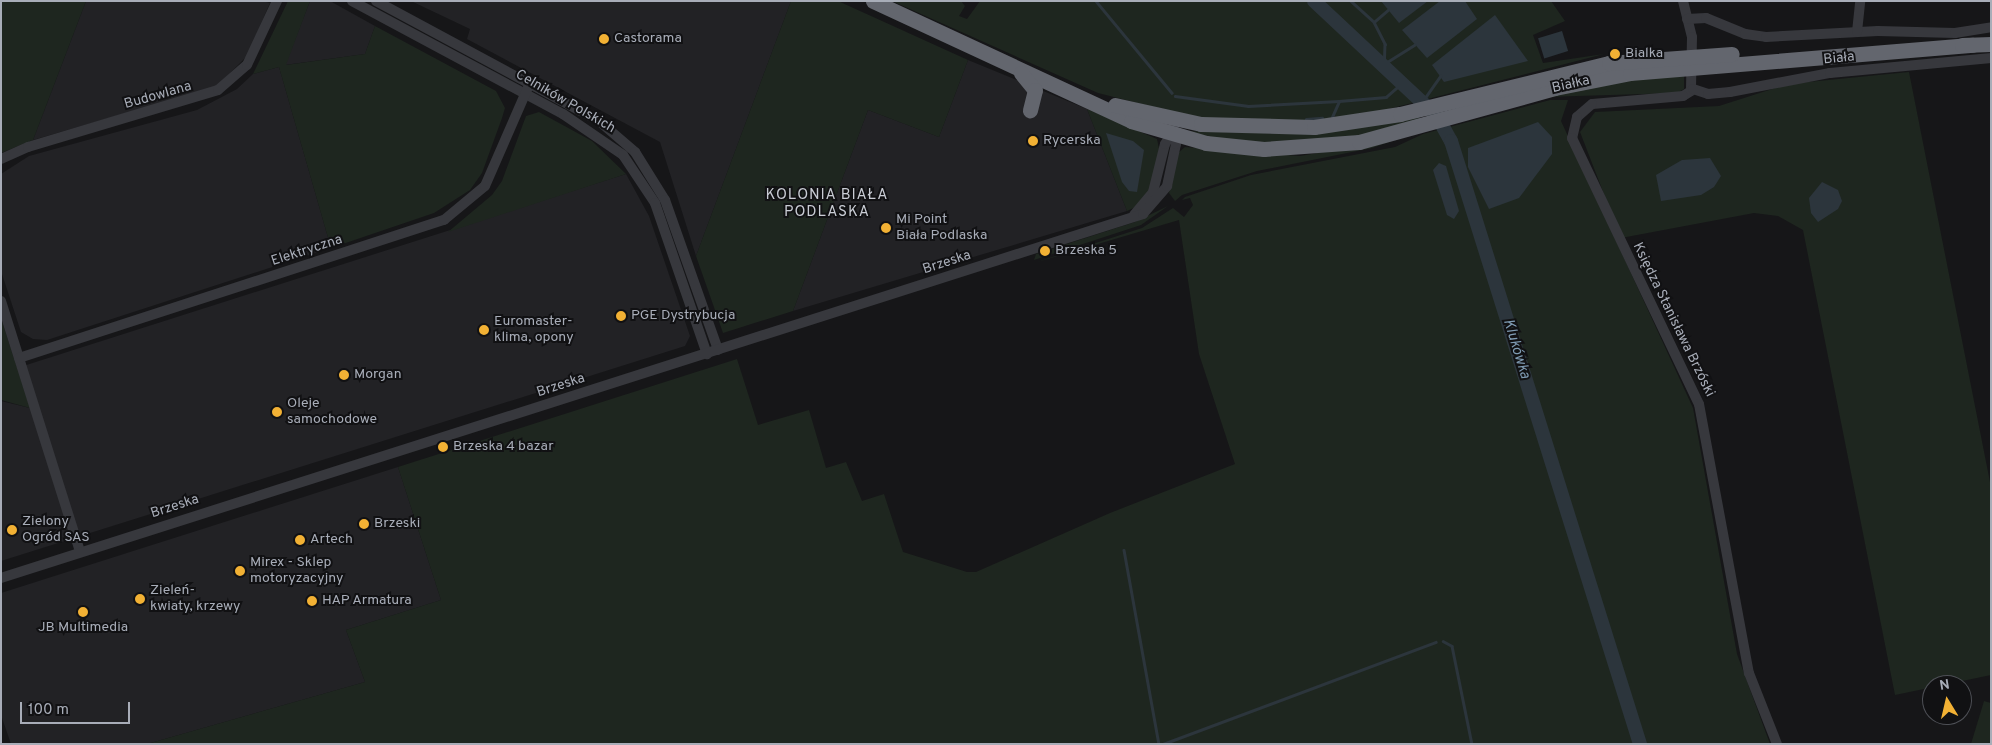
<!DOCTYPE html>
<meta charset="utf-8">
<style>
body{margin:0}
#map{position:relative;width:1992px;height:745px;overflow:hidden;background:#161618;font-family:Overpass,sans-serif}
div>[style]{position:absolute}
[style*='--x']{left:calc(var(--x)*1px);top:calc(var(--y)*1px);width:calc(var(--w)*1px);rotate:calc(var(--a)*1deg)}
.built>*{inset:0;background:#222225}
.green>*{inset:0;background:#1e261f}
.water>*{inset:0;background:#2c353c;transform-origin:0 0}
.stream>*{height:2.5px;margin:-1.25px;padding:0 1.25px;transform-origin:1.25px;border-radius:1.25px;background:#2c353c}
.river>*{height:14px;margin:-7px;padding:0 7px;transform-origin:7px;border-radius:7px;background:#2c353c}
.minor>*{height:10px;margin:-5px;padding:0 5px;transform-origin:5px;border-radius:5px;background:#37383d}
.highway>*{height:15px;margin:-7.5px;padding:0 7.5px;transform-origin:7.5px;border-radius:7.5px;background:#63666e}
.dots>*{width:14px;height:14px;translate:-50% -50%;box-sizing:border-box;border:2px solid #111113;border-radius:50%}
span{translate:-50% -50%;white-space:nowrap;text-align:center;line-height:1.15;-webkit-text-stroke:4px #111113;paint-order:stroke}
.poi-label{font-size:14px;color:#a8adb8}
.left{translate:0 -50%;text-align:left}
.street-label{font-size:14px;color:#a8adb8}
.neighbourhood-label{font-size:15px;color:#c9ccd4;letter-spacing:1px}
.water-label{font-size:15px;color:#7f9bb3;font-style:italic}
.frame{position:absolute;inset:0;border:2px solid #a8adb8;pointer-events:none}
.north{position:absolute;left:1922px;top:675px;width:50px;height:50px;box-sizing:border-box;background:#111113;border:1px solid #4d4f55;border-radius:50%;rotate:351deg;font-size:14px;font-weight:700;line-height:20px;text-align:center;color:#a8adb8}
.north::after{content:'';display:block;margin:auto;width:18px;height:22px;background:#f2b134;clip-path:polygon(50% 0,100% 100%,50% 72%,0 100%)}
.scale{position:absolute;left:20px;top:702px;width:110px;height:22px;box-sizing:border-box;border:2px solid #a8adb8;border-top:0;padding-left:6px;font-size:15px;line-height:18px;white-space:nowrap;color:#a8adb8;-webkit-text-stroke:4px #111113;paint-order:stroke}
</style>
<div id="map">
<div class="built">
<div style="clip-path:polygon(86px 1px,262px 1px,270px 3px,247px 56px,216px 87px,33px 140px)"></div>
<div style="clip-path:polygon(310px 1px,330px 1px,375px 26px,365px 54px,285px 65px)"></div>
<div style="clip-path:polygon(411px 1px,791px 1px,696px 256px,660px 142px,467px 39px,470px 29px)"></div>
<div style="clip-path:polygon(968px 60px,1087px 109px,1127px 211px,793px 311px,868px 110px,939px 137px)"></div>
<div style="clip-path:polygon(279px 67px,331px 248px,47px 340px,33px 339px,21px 332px,1px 271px,1px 174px,29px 156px,197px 110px,237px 89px,253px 74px)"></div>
<div style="clip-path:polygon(626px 174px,649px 216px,690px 336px,685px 346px,1px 561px,1px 401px,30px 408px,17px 368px)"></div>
<div style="clip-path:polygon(398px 467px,441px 600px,346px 630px,365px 682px,147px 744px,11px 744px,1px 715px,1px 593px)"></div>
</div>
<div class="green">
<div style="clip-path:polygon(1px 1px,86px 1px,33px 140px,1px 153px)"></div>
<div style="clip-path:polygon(288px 1px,310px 1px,286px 65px,365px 54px,375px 26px,496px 91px,505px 108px,502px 118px,482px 173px,470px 190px,434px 213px,331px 248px,279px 67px,253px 74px)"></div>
<div style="clip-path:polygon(791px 1px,838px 1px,968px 60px,939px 137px,868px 110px,793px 311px,723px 333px,696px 256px)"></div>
<div style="clip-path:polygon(892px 1px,961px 1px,965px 6px,959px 16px,967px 19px,980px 1px,1551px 1px,1565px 21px,1533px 35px,1543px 63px,1604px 54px,1345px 120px,1209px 121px,1098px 93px)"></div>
<div style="clip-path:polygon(1909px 72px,1991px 487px,1991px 675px,1895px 695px,1803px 230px,1778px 216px,1754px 213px,1621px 238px,1580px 132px,1595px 112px,1719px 106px,1788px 84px)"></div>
<div style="clip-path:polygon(1684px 76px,1684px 89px,1677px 93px,1544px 97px,1605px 80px)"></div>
<div style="clip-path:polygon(1550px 100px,1568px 100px,1561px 121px,1693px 408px,1737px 654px,1770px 744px,147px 744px,365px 682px,346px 630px,441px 600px,398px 467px,737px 359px,758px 425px,809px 410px,826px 468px,846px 462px,862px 501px,884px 494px,903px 552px,967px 572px,976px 572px,1110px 513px,1235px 464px,1199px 354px,1179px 220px,1034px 263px,1142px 228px,1173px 208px,1184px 217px,1193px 205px,1190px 198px,1182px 200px,1185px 197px,1251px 175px,1395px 147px,1423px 134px)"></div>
<div style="clip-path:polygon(1087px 109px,1157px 139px,1159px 149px,1153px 184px,1140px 205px,1127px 211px)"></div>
<div style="clip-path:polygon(539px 112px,592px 141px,626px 174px,448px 232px,492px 195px,502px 181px,526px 116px)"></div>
<div style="clip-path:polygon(1419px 116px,1421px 123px,1385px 133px,1250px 145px,1183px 131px,1299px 134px)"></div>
<div style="clip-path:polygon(1398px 139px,1372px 148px,1257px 171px,1182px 195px,1175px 201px,1169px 193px,1178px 153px,1185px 147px,1300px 156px)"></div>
<div style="clip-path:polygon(1168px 206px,1141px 225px,1034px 260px,1036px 254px,1135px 222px)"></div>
<div style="clip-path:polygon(1px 318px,30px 408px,1px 400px)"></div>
<div style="clip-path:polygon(1984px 701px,1991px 703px,1991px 744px,1971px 744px)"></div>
</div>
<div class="water">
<div style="clip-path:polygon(1381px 1px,1428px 1px,1399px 23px)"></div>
<div style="clip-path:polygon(1440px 1px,1465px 1px,1477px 19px,1427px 58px,1402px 30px)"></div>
<div style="clip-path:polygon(1495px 15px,1528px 61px,1444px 82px,1432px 65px)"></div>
<div style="left:1562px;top:31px;width:21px;height:25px;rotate:73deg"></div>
<div style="clip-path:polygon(1538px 122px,1552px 137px,1552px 154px,1519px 198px,1489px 209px,1468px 167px,1468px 148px)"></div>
<div style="clip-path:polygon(1106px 133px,1133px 141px,1144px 150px,1137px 192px,1129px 191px,1122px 182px)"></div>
<div style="clip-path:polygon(1710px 158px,1721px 176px,1714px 187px,1701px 195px,1661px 201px,1656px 175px,1682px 160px)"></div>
<div style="clip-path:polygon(1439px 163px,1446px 166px,1459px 211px,1454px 219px,1447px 215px,1433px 170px)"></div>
<div style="clip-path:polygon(1822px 182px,1838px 190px,1842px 201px,1838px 209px,1818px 222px,1811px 213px,1809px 198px)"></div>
</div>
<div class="stream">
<div style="--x:1096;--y:1;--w:119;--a:50.4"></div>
<div style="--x:1351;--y:1;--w:31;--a:42"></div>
<div style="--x:1374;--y:22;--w:25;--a:63"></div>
<div style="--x:1385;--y:44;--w:23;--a:92"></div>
<div style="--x:1374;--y:22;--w:18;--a:-41"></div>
<div style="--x:1387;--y:62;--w:32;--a:-32"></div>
<div style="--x:1175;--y:96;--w:74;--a:7.8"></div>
<div style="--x:1248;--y:106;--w:91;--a:-3.1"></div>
<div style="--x:1339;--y:101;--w:47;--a:-4.9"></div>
<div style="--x:1386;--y:97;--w:20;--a:-41"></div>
<div style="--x:1422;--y:102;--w:32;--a:-55"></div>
<div style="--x:1332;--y:117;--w:17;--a:-66"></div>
<div style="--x:1306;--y:119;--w:16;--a:-4"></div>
<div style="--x:1124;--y:550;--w:197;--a:79.8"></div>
<div style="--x:1443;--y:641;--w:10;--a:29"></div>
<div style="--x:1452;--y:646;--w:100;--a:78.5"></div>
<div style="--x:1163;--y:744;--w:291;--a:-20.5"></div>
</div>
<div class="river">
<div style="--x:1314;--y:1;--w:168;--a:43.1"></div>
<div style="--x:1437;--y:116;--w:29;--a:61"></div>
<div style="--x:1451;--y:141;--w:632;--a:72.6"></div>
</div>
<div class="minor">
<div style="--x:352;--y:1;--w:239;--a:28.2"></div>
<div style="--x:563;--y:114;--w:73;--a:34.3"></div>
<div style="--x:623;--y:155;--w:58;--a:56.3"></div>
<div style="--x:655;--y:203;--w:160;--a:71"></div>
<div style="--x:376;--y:1;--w:253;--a:28.3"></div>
<div style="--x:599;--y:121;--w:48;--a:40.7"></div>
<div style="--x:635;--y:152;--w:57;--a:58"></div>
<div style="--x:665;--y:200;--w:159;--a:70.5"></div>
<div style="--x:1683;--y:1;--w:37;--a:76"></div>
<div style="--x:1692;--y:37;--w:54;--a:91.1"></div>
<div style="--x:1691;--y:91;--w:9;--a:148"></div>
<div style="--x:1683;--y:96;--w:91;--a:175"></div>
<div style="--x:1592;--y:104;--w:20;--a:139"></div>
<div style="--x:1577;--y:117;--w:22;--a:103"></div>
<div style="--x:1572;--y:138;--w:295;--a:64.5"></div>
<div style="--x:1699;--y:404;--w:274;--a:79.5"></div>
<div style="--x:1749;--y:673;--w:76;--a:68.5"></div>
<div style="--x:1687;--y:19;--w:19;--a:-3"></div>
<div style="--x:1706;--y:18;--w:42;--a:22.3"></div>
<div style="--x:1745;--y:34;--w:21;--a:8"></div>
<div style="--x:1766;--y:37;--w:112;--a:-3.1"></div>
<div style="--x:1878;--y:31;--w:77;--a:1.5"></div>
<div style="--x:1955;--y:33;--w:36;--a:-9"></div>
<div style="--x:1857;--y:32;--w:31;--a:-84"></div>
<div style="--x:1693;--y:89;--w:16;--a:18"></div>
<div style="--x:1708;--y:94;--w:22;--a:-5"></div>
<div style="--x:1730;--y:92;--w:102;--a:-10.8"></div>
<div style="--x:1830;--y:73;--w:162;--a:-5.3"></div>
<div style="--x:1;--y:159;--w:30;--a:-24"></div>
<div style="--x:28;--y:147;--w:198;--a:-16.7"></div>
<div style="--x:218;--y:90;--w:38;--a:-41"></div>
<div style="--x:247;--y:65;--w:71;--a:-64.9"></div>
<div style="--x:1134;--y:215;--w:30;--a:-50"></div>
<div style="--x:1153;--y:192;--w:49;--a:-76"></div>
<div style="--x:1165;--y:144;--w:17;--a:-57"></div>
<div style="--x:1;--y:301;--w:263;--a:72.5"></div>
<div style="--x:19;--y:358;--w:447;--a:-18"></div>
<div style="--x:444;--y:220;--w:53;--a:-39.7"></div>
<div style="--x:485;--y:186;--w:112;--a:-66.4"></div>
<div style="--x:1;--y:578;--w:1199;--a:-17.68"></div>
<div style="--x:1143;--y:214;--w:37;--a:-49"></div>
<div style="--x:1167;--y:186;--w:43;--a:-77.9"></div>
<div style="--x:1176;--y:144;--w:15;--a:-101"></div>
</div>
<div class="highway">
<div style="--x:873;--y:1;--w:285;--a:24.9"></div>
<div style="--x:1131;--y:121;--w:78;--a:16.3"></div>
<div style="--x:1206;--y:143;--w:58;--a:5.9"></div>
<div style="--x:1264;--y:149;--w:95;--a:-4.2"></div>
<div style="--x:1359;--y:142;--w:203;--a:-15.4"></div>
<div style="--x:1555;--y:88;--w:76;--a:-11.3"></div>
<div style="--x:1630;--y:73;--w:344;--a:-4.7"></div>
<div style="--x:1962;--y:45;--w:29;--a:-2"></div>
<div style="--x:1021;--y:73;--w:22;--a:51"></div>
<div style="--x:1035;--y:90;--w:21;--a:104"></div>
<div style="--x:1115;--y:105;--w:88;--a:12.5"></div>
<div style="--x:1201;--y:124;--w:113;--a:1.5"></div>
<div style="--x:1314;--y:127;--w:87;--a:-8.6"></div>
<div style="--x:1400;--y:114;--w:215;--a:-13.7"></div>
<div style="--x:1609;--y:63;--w:123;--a:-4.2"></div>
</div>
<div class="dots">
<div style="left:604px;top:39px;background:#f2b134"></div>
<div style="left:1615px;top:54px;background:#f2b134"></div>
<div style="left:1033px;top:141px;background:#f2b134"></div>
<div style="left:886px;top:228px;background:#f2b134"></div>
<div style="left:1045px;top:251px;background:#f2b134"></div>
<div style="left:621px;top:316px;background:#f2b134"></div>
<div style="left:484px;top:330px;background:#f2b134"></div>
<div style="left:344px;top:375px;background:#f2b134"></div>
<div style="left:277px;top:412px;background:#f2b134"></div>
<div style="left:443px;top:447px;background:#f2b134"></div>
<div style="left:364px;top:524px;background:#f2b134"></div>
<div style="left:12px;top:530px;background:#f2b134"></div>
<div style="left:300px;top:540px;background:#f2b134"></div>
<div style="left:240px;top:571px;background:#f2b134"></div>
<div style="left:140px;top:599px;background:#f2b134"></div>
<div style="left:312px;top:601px;background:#f2b134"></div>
<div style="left:83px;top:612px;background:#f2b134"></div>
</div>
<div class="poi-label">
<span class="left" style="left:614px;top:39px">Castorama</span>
<span class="left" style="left:1625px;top:54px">Bialka</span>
<span class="left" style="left:1043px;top:141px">Rycerska</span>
<span class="left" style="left:896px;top:228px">Mi Point<br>Biała Podlaska</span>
<span class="left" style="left:1055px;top:251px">Brzeska 5</span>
<span class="left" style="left:631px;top:316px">PGE Dystrybucja</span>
<span class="left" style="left:494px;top:330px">Euromaster-<br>klima, opony</span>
<span class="left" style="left:354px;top:375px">Morgan</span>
<span class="left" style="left:287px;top:412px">Oleje<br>samochodowe</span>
<span class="left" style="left:453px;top:447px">Brzeska 4 bazar</span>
<span class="left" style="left:22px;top:530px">Zielony<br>Ogród SAS</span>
<span class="left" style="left:374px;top:524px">Brzeski</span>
<span class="left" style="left:310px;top:540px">Artech</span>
<span class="left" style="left:250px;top:571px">Mirex - Sklep<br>motoryzacyjny</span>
<span class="left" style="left:150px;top:599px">Zieleń-<br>kwiaty, krzewy</span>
<span class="left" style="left:322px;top:601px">HAP Armatura</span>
<span style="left:83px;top:628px">JB Multimedia</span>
</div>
<div class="street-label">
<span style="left:1839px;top:59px;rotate:-6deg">Biała</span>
<span style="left:1571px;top:85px;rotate:-13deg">Białka</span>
<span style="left:158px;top:96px;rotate:-16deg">Budowlana</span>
<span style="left:565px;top:102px;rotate:30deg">Celników Polskich</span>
<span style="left:307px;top:251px;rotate:-18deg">Elektryczna</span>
<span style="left:947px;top:263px;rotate:-18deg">Brzeska</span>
<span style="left:1673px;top:320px;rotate:64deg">Księdza Stanisława Brzóski</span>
<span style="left:561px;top:386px;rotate:-18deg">Brzeska</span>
<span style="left:175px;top:507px;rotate:-18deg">Brzeska</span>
</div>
<div class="neighbourhood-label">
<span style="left:827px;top:204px">KOLONIA BIAŁA<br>PODLASKA</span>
</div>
<div class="water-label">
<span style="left:1516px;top:349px;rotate:73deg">Klukówka</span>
</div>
<div class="frame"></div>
<div class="north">N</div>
<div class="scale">100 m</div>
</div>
